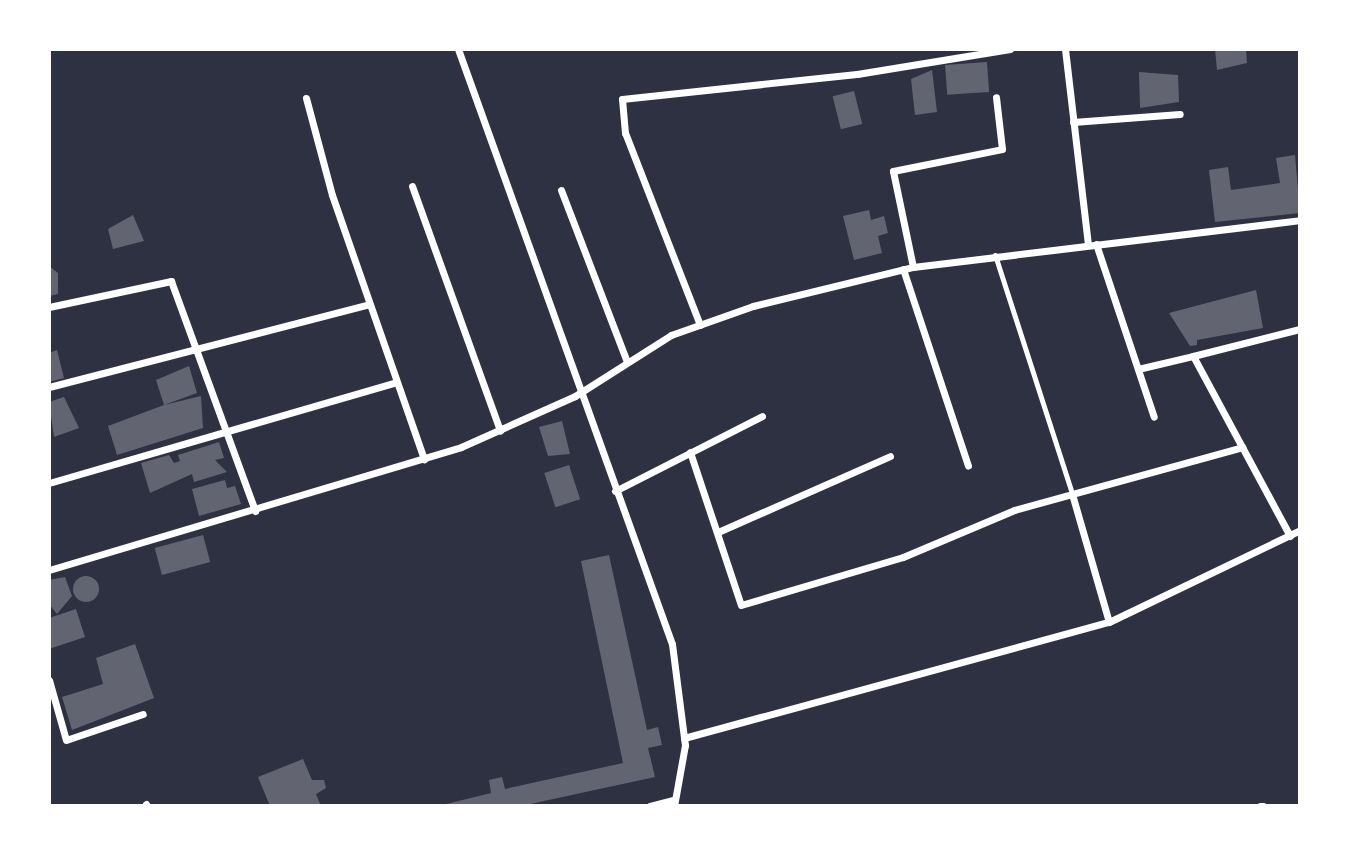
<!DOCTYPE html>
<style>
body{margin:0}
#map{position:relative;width:1349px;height:855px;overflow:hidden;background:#2d3142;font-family:Bitter,serif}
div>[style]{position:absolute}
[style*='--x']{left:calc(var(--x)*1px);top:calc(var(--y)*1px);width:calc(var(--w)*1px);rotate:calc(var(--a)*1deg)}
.building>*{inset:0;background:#626471;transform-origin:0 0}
.round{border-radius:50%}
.service>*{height:5px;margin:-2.5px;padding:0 2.5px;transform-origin:2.5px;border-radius:2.5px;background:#fff}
.minor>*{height:7px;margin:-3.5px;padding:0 3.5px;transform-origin:3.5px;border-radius:3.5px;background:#fff}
span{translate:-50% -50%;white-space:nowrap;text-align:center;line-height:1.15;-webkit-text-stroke:6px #fff;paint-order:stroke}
.frame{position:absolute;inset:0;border:51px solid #fff;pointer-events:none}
</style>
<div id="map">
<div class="building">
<div style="clip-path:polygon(1215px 49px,1246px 49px,1247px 63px,1217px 70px)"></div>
<div style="left:987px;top:62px;width:30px;height:42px;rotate:86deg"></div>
<div style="clip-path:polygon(932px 70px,937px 112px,915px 115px,911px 79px)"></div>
<div style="clip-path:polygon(1139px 72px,1178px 75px,1179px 102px,1140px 108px)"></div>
<div style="left:854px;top:91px;width:34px;height:22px;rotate:76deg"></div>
<div style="clip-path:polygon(1295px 155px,1300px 213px,1215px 222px,1209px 170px,1228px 167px,1231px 190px,1280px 183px,1276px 158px)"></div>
<div style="clip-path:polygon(869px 210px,871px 220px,884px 216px,888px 233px,878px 236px,882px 253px,854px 260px,843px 216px)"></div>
<div style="clip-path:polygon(133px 215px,144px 241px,113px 249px,108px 229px)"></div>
<div style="clip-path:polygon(49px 266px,58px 273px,58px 294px,49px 296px)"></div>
<div style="clip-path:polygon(1256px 290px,1263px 328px,1197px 340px,1197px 345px,1190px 346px,1169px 313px)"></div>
<div style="clip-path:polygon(57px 350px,64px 378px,49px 382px,49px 353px)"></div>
<div style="clip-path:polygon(189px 366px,197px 393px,164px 405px,201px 396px,203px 428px,117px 455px,108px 426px,164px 405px,156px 380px)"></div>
<div style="clip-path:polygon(64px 397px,79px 428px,54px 437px,49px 402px)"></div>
<div style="clip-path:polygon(562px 421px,570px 454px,548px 456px,539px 427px)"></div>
<div style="clip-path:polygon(219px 442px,224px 458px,215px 460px,227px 472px,194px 482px,192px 474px,150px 493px,141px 463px,169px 455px,174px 463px,180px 461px,178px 455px)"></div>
<div style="left:569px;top:465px;width:36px;height:26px;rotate:72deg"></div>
<div style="clip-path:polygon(225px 480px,227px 488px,235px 486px,241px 504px,199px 516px,192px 489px)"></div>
<div style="left:203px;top:535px;width:28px;height:50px;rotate:75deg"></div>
<div style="clip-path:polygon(609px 555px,647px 730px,658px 727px,662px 745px,648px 748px,655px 777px,521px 806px,438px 806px,491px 793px,489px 780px,502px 777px,505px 789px,623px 763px,581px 561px)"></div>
<div class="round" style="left:73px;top:576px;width:26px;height:26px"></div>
<div style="clip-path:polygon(65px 577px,72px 596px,57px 614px,49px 604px,49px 580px)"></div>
<div style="clip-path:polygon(76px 609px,85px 637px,49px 649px,49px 618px)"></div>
<div style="clip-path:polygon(135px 644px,154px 698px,72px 730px,62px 697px,103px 684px,96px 658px)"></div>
<div style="clip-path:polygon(303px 759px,312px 780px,324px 780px,326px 788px,316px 794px,321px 806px,270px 806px,258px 777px)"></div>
</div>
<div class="service">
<div style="--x:995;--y:255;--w:251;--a:72.1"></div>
</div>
<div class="minor">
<div style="--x:458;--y:49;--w:632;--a:70.22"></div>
<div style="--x:672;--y:644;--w:102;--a:82.7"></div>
<div style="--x:685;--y:745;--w:62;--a:100.2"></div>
<div style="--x:1065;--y:49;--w:197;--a:83.3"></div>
<div style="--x:306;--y:98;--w:100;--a:75"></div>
<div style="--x:332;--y:195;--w:280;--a:70.8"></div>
<div style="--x:1073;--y:122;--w:107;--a:-4.3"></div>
<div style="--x:412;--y:186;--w:260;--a:70.2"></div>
<div style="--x:561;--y:190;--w:184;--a:69"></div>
<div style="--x:1096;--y:244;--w:182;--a:71.5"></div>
<div style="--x:913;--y:267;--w:98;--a:-101.8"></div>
<div style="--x:893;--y:171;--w:111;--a:-11.4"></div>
<div style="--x:1002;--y:149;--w:52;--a:-96.6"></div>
<div style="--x:903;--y:269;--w:207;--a:71.7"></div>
<div style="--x:49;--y:307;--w:125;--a:-12"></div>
<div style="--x:171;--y:281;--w:245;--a:69.9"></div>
<div style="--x:700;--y:325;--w:206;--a:-111.3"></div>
<div style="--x:625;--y:133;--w:34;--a:-95"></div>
<div style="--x:622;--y:99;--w:236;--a:-6.1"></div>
<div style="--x:857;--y:74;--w:155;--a:-9.3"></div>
<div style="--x:1138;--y:369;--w:57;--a:-13.3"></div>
<div style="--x:49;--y:387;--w:331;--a:-14.5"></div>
<div style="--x:690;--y:452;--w:161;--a:71.6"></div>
<div style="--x:741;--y:605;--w:169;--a:-16.5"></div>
<div style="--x:903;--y:557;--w:121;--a:-22.9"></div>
<div style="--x:1014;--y:510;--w:237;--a:-15.4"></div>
<div style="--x:49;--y:483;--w:361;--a:-16.2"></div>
<div style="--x:615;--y:491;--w:165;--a:-27"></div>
<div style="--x:1072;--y:494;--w:133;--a:73.9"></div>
<div style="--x:718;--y:532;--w:188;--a:-23.8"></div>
<div style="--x:1290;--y:536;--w:204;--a:-118.3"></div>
<div style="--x:1193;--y:356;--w:110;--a:-14.2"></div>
<div style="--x:49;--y:570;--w:430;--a:-16.6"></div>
<div style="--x:461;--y:447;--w:125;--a:-24.1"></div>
<div style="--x:575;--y:396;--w:114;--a:-32.4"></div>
<div style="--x:671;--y:335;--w:87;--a:-19.5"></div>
<div style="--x:753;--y:306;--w:165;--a:-13.7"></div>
<div style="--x:913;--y:267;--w:390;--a:-6.9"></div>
<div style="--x:49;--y:680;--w:62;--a:74.2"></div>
<div style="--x:66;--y:740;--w:81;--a:-18.7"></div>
<div style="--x:684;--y:738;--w:441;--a:-15.3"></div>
<div style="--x:1109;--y:622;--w:212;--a:-25.7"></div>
<div style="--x:146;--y:804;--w:2;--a:63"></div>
<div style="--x:650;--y:806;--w:23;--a:-15"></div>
<div style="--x:1260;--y:806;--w:3;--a:0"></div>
</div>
<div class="frame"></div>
</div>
